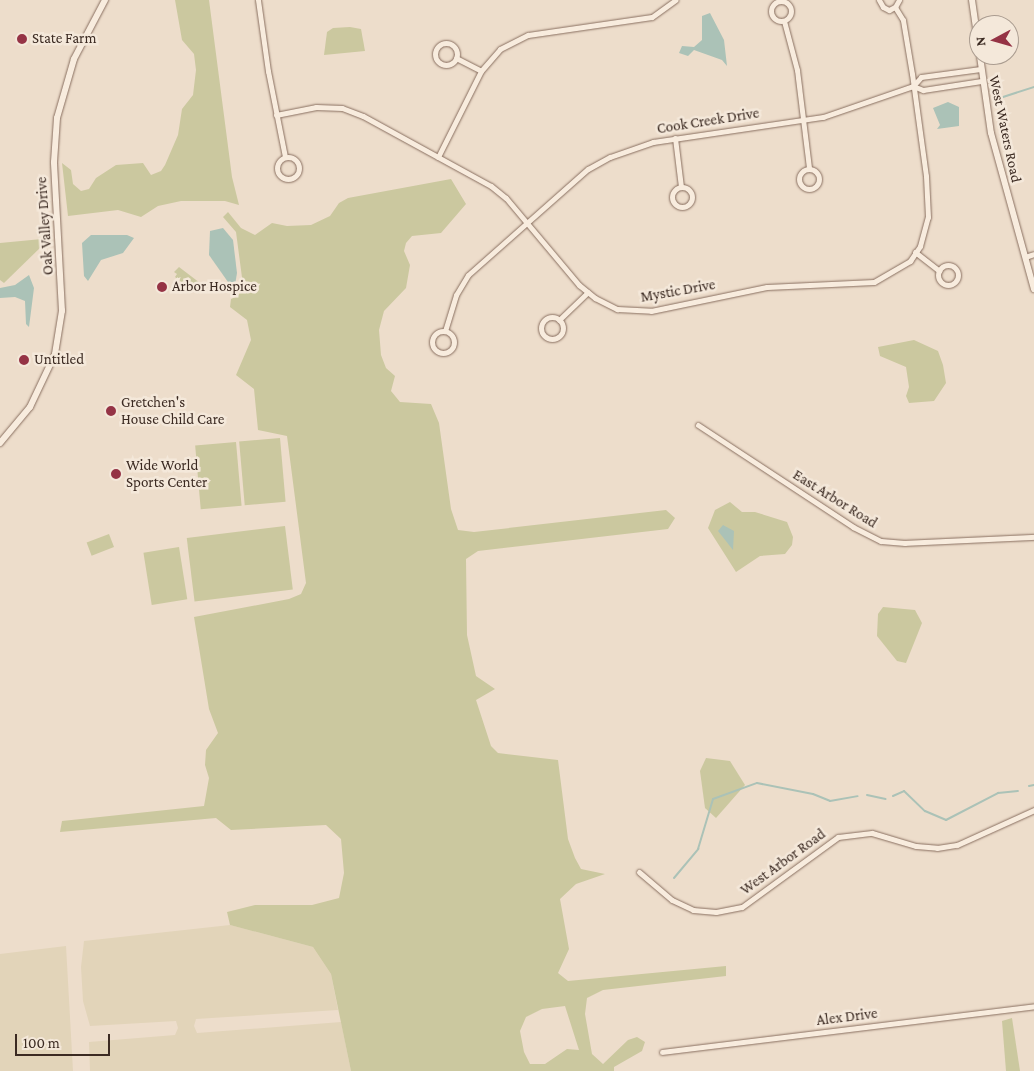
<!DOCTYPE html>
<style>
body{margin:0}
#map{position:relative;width:1034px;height:1071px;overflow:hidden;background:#edddcb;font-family:"Crimson Pro",serif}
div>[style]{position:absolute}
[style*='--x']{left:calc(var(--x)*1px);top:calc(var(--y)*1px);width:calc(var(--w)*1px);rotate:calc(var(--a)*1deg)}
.farmland>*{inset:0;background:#e2d4b9}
.green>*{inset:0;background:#cbc89f;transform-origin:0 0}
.water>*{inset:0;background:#abc2b7}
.stream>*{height:2px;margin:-1px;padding:0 1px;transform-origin:1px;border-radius:1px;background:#abc2b7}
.roads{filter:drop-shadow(0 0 1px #896f60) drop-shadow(0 0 1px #896f60)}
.minor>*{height:5px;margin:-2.5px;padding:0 2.5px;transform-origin:2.5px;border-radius:2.5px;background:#f8ecde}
.minor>.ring{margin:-2.5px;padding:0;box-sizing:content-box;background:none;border:5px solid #f8ecde;border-radius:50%}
.tertiary>*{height:6px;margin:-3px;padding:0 3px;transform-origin:3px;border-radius:3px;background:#f8ecde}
.dots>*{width:14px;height:14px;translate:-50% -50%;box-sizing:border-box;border:2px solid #f4e8da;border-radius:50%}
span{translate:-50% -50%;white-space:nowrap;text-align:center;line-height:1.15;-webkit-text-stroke:5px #f4e8da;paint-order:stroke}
.poi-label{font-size:15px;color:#3b2a22}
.left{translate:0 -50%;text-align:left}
.street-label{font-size:15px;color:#3b2a22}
.north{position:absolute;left:969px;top:15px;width:50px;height:50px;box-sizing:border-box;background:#f4e8da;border:1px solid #aa9c90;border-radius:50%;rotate:264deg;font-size:14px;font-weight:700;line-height:20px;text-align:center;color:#3b2a22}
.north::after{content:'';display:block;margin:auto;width:18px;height:22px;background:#953345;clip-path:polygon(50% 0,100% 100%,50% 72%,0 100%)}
.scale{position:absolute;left:15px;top:1034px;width:95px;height:22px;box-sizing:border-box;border:2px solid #3b2a22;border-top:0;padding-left:6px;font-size:15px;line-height:18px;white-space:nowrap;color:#3b2a22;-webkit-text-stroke:4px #f4e8da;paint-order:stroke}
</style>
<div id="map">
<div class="farmland">
<div style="clip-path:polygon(230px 925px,313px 947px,331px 974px,338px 1010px,196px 1019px,194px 1026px,197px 1033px,341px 1022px,351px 1071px,90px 1071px,89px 1042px,175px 1035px,178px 1028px,176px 1021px,90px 1026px,83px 1001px,81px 967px,84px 941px)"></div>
<div style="clip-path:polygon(66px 946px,73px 1071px,0 1071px,0 954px)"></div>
</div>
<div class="green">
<div style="clip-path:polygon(175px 0,209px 0,232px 177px,239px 205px,225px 201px,181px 201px,158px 206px,141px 217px,118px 210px,68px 216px,62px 163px,71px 170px,73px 184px,81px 191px,89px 189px,96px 178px,116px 165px,143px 163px,151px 175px,161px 171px,165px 165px,178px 135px,182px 109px,193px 95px,196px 70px,194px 54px,182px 40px)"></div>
<div style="clip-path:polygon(350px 27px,361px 29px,365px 51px,324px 55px,327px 32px,333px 28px)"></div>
<div style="clip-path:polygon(evenodd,451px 179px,466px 204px,441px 233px,412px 236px,406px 243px,404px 251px,410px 265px,406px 288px,384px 311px,379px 330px,381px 355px,386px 368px,395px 376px,391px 391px,400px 402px,431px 404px,439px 423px,451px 509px,458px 530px,474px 532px,666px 510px,675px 518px,668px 529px,478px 551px,466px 559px,467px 635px,476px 676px,495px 689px,476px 700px,491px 746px,498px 753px,558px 760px,568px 839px,575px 858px,581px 869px,605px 874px,576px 884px,560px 899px,569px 949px,558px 973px,568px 981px,726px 966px,726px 976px,603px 990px,587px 998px,585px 1014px,592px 1054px,603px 1064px,628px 1040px,637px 1037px,645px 1042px,642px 1051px,614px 1067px,614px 1071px,351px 1071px,331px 974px,313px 947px,230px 925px,227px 912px,255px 905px,312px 905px,339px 898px,344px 873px,341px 839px,326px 825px,231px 830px,216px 818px,60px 832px,62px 821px,204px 806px,209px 778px,205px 765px,206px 750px,218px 733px,209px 709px,194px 617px,289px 599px,301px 594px,306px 583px,287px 436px,258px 430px,254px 389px,236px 375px,251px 340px,247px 320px,230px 307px,231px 299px,238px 296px,243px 285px,236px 232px,223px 217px,228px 212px,241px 228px,255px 235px,272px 223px,287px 226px,311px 225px,330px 216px,339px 203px,348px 198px,451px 179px,565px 1006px,579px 1050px,567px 1049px,545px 1064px,530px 1064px,524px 1052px,520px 1031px,526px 1017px,542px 1009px,565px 1006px)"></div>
<div style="clip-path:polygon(42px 239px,43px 245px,4px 283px,0 280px,0 243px)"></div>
<div style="clip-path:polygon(179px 267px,200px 283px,196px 293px,175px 277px,177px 274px,174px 272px)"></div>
<div style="clip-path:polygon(914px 340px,938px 351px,943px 365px,946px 383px,934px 401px,909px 403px,906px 396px,909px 387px,906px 367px,880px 356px,878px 347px)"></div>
<div style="left:280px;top:438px;width:64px;height:41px;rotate:85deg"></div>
<div style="left:236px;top:442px;width:64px;height:41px;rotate:85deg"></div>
<div style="clip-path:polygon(730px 502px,742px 512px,755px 512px,787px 522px,793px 537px,792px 545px,785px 554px,760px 556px,736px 572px,708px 528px,715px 510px)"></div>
<div style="left:285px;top:526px;width:64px;height:99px;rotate:83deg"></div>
<div style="left:109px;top:534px;width:14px;height:24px;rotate:69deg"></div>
<div style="left:179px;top:547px;width:53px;height:36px;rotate:81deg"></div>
<div style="clip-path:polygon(883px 607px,915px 610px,922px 623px,906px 663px,897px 661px,877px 636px,878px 614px)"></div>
<div style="clip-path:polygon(706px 758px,730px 761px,745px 785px,716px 818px,705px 808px,700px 771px)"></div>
<div style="clip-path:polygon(1012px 1018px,1020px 1071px,1006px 1071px,1002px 1021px)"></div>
</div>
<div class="water">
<div style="clip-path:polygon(710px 13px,724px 40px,727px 66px,722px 60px,694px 50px,688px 56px,679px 53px,682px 46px,694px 47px,702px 40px,702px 16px)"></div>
<div style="clip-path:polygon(948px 102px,959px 107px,959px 126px,937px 129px,940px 125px,933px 108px)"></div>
<div style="clip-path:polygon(223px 228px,233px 240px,237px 273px,235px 285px,228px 282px,209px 255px,210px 231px)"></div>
<div style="clip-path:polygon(91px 235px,127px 235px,134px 238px,123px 253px,101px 260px,88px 281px,84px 276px,82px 243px)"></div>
<div style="clip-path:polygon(29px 275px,34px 288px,29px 327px,26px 324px,25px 301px,15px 297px,0 298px,0 288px,15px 285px)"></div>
<div style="clip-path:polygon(723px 525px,734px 531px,733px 550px,718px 531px)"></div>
</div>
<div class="stream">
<div style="--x:1000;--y:98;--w:36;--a:-18"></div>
<div style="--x:1029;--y:786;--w:5;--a:-11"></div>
<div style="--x:867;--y:795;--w:19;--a:12"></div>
<div style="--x:893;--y:796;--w:12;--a:-24"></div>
<div style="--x:904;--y:791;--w:29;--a:44"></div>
<div style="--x:925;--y:811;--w:23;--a:23"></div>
<div style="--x:946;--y:820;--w:59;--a:-27.4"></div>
<div style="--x:998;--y:793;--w:20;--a:-6"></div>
<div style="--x:674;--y:878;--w:38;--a:-50"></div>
<div style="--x:698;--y:849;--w:52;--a:-73.3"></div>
<div style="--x:713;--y:799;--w:47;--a:-20"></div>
<div style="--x:757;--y:783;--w:57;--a:11.1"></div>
<div style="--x:813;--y:794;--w:18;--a:22"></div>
<div style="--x:830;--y:801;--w:28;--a:-10"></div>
</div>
<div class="roads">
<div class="minor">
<div style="--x:258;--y:0;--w:72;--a:82"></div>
<div style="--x:268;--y:71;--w:88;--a:78.8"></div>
<div style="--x:879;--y:0;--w:8;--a:60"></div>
<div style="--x:883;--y:7;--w:7;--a:27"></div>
<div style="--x:889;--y:10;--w:7;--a:-27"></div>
<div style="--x:895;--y:7;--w:8;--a:-60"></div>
<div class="ring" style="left:771px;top:1px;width:15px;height:15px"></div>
<div style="--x:784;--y:21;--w:51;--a:75.1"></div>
<div style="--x:797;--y:70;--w:99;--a:83"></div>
<div class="ring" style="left:435px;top:43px;width:17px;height:17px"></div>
<div style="--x:456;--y:58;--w:28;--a:27"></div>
<div style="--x:913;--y:86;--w:12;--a:-48"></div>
<div style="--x:921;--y:77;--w:60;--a:-7.7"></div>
<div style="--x:276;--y:115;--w:41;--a:-11.3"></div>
<div style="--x:316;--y:107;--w:26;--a:2"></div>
<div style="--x:342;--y:108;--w:22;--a:21"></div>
<div style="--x:363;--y:116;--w:146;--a:28.7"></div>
<div style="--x:491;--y:186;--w:19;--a:39"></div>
<div style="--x:506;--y:198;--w:114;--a:50"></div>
<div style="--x:579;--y:285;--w:21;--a:39"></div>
<div style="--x:595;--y:298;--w:25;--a:27"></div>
<div style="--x:617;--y:309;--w:34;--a:3"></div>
<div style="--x:651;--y:311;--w:118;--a:-11.7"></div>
<div style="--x:767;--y:287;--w:107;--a:-2.7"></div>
<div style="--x:874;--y:282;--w:42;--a:-30.3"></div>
<div style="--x:910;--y:261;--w:18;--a:-56"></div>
<div style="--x:920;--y:246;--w:30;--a:-75"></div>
<div style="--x:928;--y:217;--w:41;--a:-92.8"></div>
<div style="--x:926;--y:176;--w:103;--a:-97.8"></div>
<div style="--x:912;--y:74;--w:55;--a:-99.5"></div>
<div style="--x:903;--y:20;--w:15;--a:-122"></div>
<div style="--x:675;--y:138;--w:49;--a:83"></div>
<div style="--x:438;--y:157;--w:96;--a:-63.4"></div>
<div style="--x:481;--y:71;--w:29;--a:-49"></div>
<div style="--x:500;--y:49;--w:31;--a:-27"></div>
<div style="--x:528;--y:35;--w:125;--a:-8.3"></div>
<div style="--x:652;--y:17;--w:29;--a:-36"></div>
<div class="ring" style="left:277px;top:157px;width:17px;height:17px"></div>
<div class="ring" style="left:799px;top:169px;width:15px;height:15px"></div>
<div class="ring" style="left:672px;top:187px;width:15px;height:15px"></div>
<div style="--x:915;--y:252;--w:31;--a:38"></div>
<div style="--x:1025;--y:257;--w:9;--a:-18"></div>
<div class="ring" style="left:938px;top:265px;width:15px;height:15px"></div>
<div class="ring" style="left:541px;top:317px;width:17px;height:17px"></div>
<div style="--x:559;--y:320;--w:40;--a:-44"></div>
<div class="ring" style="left:432px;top:331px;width:17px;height:17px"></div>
<div style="--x:445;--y:331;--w:38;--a:-73"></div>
<div style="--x:456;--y:295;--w:23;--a:-59"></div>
<div style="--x:468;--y:275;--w:160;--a:-41.5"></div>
<div style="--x:588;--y:169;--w:25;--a:-29"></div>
<div style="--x:610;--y:157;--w:46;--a:-19.2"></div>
<div style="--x:653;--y:142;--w:172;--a:-8.4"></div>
<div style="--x:823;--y:117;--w:95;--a:-19"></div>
<div style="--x:913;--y:86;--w:11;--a:22"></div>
<div style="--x:923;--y:90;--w:59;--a:-8.8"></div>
<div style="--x:698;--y:425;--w:186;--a:33.3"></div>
<div style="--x:853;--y:527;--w:31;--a:27"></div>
<div style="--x:881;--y:541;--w:24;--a:5"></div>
<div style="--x:905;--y:543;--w:129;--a:-2.7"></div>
<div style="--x:639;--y:872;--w:43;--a:40.3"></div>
<div style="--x:672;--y:900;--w:23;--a:25"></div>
<div style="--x:693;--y:910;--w:23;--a:5"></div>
<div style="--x:716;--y:912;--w:26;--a:-11"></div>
<div style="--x:742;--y:907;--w:119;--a:-36.1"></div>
<div style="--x:838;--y:837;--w:34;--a:-7"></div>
<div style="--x:872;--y:833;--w:46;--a:16.5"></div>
<div style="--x:916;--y:846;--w:21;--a:5"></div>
<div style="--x:937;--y:848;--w:20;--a:-9"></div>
<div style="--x:957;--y:845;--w:85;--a:-24.4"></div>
<div style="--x:662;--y:1052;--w:375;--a:-7"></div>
</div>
<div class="tertiary">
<div style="--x:972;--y:0;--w:134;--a:81.9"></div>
<div style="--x:991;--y:133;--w:162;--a:74.6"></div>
<div style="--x:0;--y:443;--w:47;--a:-50.2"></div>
<div style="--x:30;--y:407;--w:59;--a:-64.7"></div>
<div style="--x:55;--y:354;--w:44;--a:-80.8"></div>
<div style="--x:62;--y:311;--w:149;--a:-93.1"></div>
<div style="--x:54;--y:162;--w:44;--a:-86.1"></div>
<div style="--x:57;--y:118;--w:61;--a:-73.9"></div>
<div style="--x:74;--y:59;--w:67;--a:-62.3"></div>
</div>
</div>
<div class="dots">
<div style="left:22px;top:39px;background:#953345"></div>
<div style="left:162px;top:287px;background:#953345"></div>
<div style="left:24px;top:360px;background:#953345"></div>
<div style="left:111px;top:411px;background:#953345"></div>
<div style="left:116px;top:474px;background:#953345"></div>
</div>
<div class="poi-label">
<span class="left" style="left:32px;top:39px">State Farm</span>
<span class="left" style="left:172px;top:287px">Arbor Hospice</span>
<span class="left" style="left:34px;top:360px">Untitled</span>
<span class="left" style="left:121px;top:411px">Gretchen's<br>House Child Care</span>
<span class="left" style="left:126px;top:474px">Wide World<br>Sports Center</span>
</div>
<div class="street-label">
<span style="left:708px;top:121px;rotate:-9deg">Cook Creek Drive</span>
<span style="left:1005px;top:129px;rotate:78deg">West Waters Road</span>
<span style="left:45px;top:226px;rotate:-94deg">Oak Valley Drive</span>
<span style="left:678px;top:291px;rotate:-10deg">Mystic Drive</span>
<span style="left:835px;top:499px;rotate:32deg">East Arbor Road</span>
<span style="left:783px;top:862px;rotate:-36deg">West Arbor Road</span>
<span style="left:847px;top:1017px;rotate:-7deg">Alex Drive</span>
</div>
<div class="north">N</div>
<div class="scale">100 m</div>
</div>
